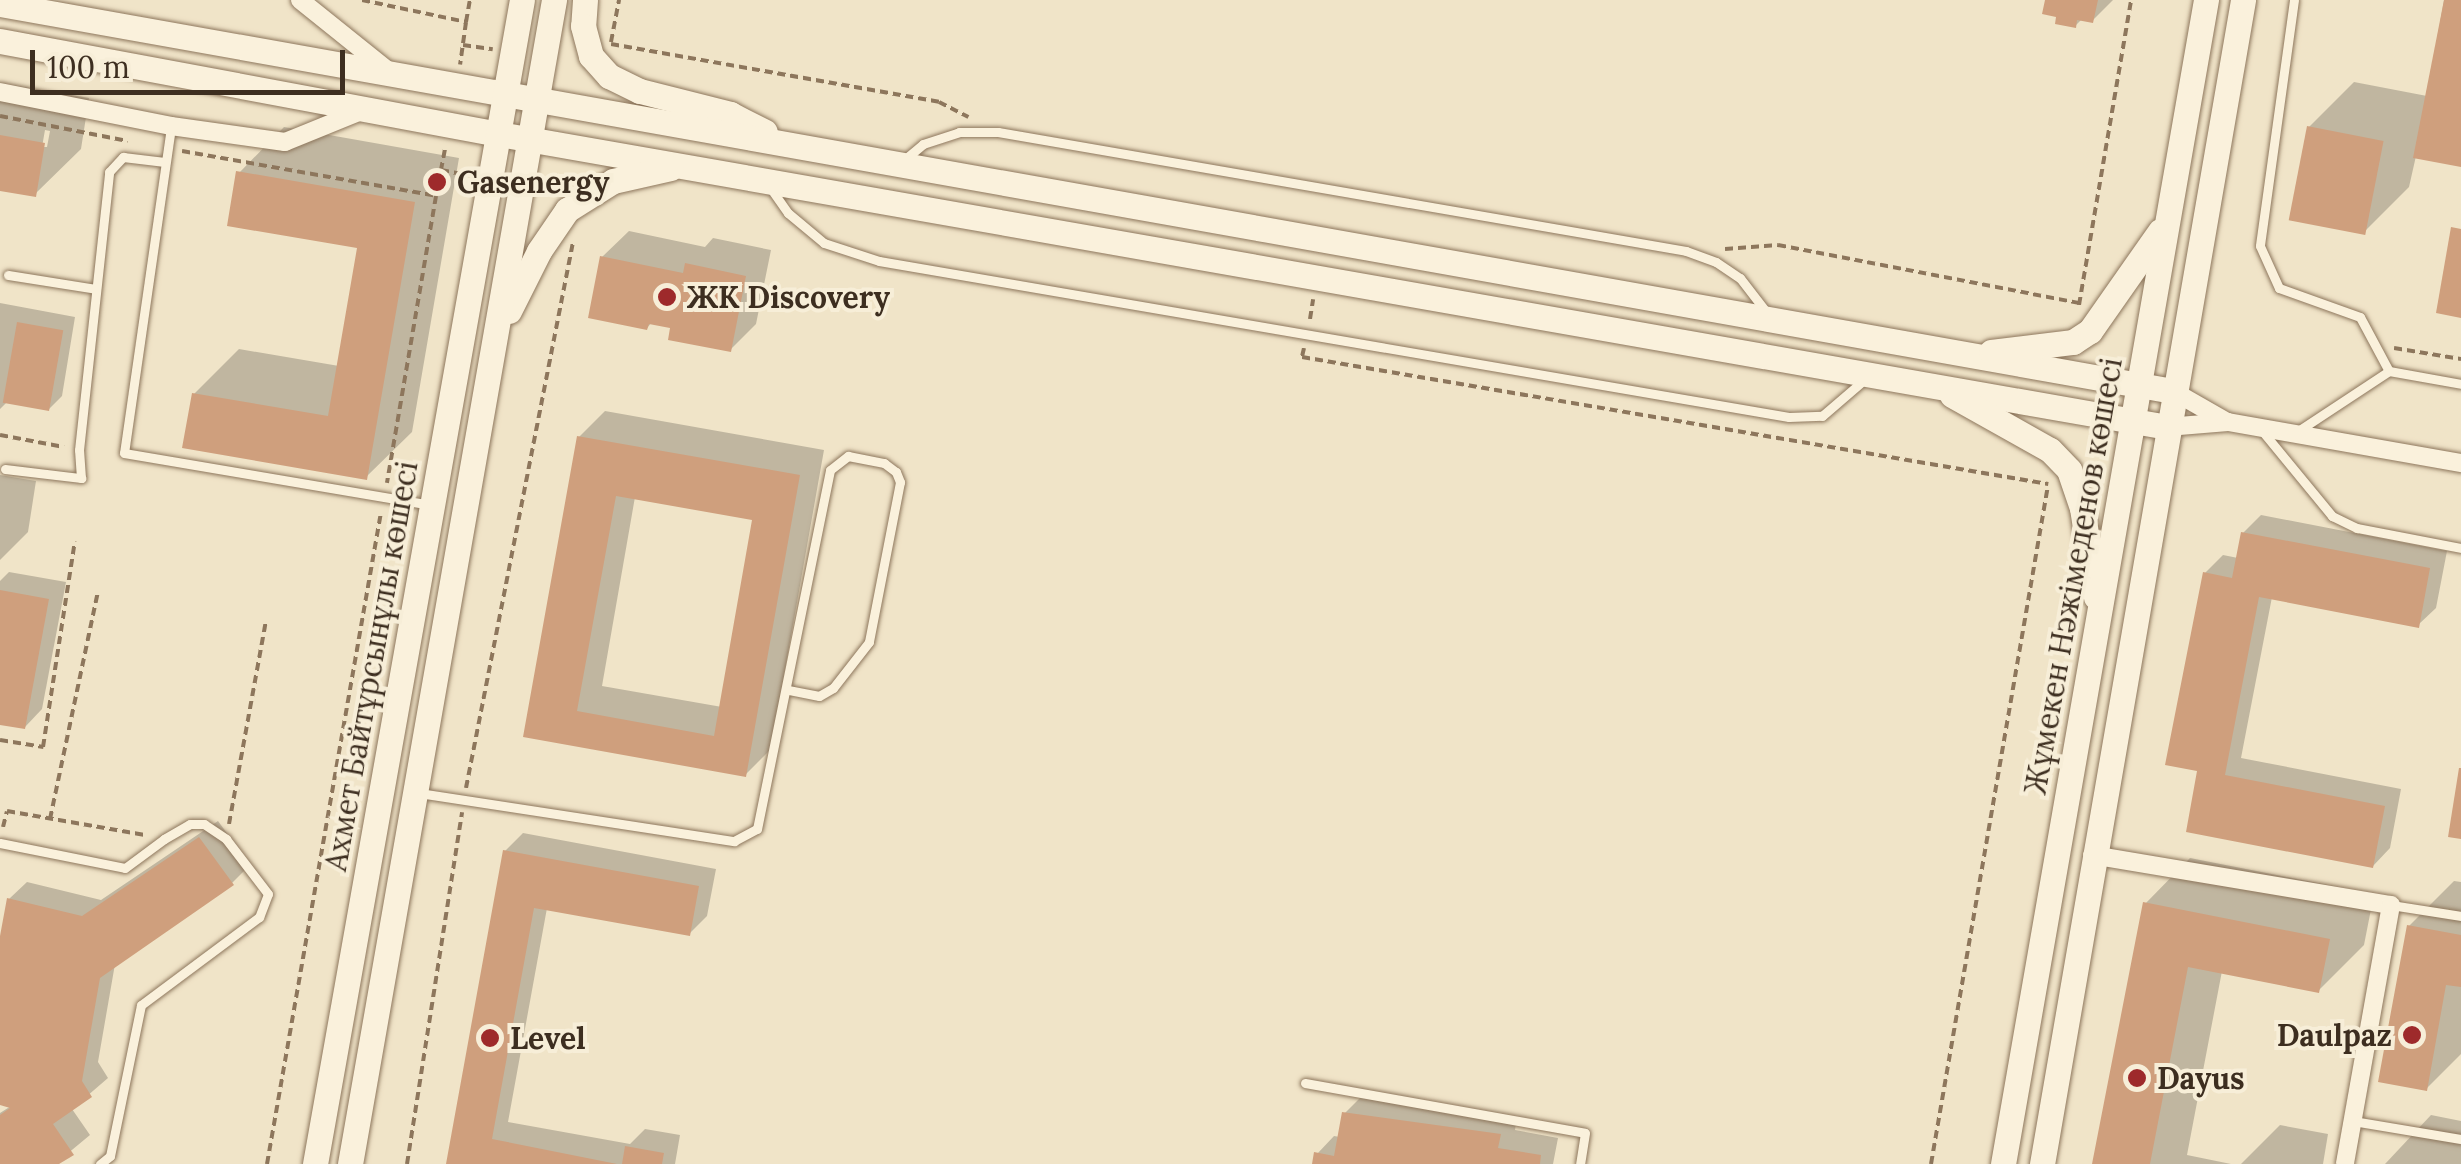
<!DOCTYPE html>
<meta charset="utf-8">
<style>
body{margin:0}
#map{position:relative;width:2461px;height:1164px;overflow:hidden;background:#f0e4c8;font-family:Lora,serif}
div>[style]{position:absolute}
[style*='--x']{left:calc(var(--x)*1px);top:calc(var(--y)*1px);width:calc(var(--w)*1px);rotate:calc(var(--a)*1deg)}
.shadow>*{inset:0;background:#0003}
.building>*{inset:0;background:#cf9f7d;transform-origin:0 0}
.path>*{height:4px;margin-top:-2px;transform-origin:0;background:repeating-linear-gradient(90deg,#8d765c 0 8px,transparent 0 13px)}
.roads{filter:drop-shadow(0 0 2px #8d765c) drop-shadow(0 0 2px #8d765c)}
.lane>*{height:9px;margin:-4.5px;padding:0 4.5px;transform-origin:4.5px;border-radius:4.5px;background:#faf1dc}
.street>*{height:18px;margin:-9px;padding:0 9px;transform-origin:9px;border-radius:9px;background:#faf1dc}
.secondary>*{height:25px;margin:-12.5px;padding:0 12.5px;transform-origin:12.5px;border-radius:12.5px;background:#faf1dc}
.dots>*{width:28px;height:28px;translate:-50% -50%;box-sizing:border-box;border:5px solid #f7eed8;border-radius:50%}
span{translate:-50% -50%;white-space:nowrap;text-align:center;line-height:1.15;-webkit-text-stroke:8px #f7eed8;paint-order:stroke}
.poi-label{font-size:30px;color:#3d2e20;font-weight:700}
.left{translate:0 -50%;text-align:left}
.right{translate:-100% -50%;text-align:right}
.street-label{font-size:30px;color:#3d2e20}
.scale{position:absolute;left:30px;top:50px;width:315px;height:45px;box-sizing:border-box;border:5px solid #3d2e20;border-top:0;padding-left:12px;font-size:30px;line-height:35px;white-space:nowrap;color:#3d2e20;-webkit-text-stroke:8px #f7eed8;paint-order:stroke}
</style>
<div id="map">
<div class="shadow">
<div style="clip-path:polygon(2047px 0,2113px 0,2093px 20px,2082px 19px,2075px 26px)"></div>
<div style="clip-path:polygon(2444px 0,2461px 0,2461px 165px,2416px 156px,2409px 187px,2364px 232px,2309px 127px,2354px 82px,2427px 96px)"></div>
<div style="clip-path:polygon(evenodd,0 83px,89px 98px,81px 149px,35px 194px,0 188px,0 83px,45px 130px,50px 131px,47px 147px,42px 147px,45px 130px)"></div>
<div style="clip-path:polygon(284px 127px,459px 158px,412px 432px,366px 477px,194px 394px,239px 349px,339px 366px,360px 246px,239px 173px)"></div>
<div style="clip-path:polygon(629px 231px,705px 247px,713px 238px,771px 250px,756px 324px,730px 350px,673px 326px,652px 322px,647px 328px,602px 257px)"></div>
<div style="clip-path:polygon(0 303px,75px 317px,62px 396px,49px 409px,7px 402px,0 409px)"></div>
<div style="clip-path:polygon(evenodd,605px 411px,824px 450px,771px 749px,745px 775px,526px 735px,579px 437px,605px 411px,635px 497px,755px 518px,722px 707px,602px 686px,635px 497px)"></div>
<div style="clip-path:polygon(0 475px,36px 481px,28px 532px,0 560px)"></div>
<div style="clip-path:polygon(2261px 515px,2447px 551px,2436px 608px,2418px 625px,2272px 597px,2241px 758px,2401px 789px,2390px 848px,2373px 866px,2200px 769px,2205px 573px,2223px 555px,2238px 558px,2243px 533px)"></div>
<div style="clip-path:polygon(9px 572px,66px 582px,42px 709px,25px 727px,0 722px,0 581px)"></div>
<div style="clip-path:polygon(218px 821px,250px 865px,232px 883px,115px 964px,98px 1062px,108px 1078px,72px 1109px,90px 1135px,55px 1164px,0 1164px,0 1113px,11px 1106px,0 1102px,0 951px,9px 899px,27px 882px,101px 900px)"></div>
<div style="clip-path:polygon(523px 833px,716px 869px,707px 916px,689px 934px,547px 908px,508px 1122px,630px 1144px,645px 1129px,680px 1135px,675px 1164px,449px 1164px,505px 851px)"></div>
<div style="clip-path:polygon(2190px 858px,2374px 894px,2364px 945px,2319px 990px,2222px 971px,2187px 1155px,2231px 1164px,2094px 1164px,2145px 904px)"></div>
<div style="clip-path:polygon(2454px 881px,2461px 882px,2461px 1054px,2426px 1089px,2409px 926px)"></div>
<div style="clip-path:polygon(1362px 1096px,1517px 1117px,1515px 1130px,1558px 1138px,1553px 1164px,1315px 1164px,1317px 1154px,1334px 1136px,1340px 1137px,1345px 1113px)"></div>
<div style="clip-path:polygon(2431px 1115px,2461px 1121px,2461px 1164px,2385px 1164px)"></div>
<div style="clip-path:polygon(2280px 1125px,2328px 1134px,2323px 1164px,2241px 1164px)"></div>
</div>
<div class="building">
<div style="clip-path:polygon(2045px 0,2098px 0,2093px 23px,2077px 20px,2076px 28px,2055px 24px,2056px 17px,2042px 14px)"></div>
<div style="clip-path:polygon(2444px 0,2461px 0,2461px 167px,2413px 158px)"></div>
<div style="left:2307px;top:126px;width:78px;height:96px;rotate:11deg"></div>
<div style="clip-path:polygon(0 135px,45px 143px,36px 197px,0 191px)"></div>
<div style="clip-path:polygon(236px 171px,415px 202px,367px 480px,182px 448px,192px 393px,328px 416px,357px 248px,227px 226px)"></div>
<div style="clip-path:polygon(2451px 227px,2461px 229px,2461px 318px,2436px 313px)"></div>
<div style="clip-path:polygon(600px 256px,683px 273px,685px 263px,746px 276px,731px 352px,668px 340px,670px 328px,649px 324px,647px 330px,588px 318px)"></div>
<div style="left:17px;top:322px;width:47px;height:82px;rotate:10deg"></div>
<div style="clip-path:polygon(evenodd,577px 436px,800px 475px,746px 777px,523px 737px,577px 436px,616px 496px,752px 520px,714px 736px,577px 711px,616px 496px)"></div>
<div style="clip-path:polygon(2241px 532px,2430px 568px,2419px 628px,2259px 597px,2225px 775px,2385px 806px,2373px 868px,2186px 832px,2197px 771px,2165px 765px,2203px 572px,2232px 578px)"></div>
<div style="clip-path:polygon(0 590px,49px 599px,25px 729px,0 725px)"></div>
<div style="clip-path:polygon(2459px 768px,2461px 768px,2461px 839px,2448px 837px)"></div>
<div style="clip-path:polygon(199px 837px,234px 885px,100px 978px,82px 1081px,92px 1097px,53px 1124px,74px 1155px,59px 1164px,0 1164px,0 1115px,10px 1108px,0 1105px,0 936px,7px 898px,82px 916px)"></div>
<div style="clip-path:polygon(503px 850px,699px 886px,690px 936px,534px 908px,492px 1139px,617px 1164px,446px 1164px)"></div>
<div style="clip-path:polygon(2143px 902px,2330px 939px,2319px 993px,2188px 967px,2150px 1164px,2092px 1164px)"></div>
<div style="clip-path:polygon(2407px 925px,2461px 935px,2461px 987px,2446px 985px,2427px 1091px,2378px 1082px)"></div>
<div style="clip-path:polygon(1342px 1112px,1501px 1134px,1498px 1148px,1541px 1155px,1540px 1164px,1312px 1164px,1314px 1152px,1334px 1156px)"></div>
<div style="clip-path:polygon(625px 1146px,664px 1153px,662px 1164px,622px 1164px)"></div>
</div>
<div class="path">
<div style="--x:362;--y:0;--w:106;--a:11.9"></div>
<div style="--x:466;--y:22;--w:43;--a:97.9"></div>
<div style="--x:466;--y:22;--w:22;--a:-80"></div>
<div style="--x:611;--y:42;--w:43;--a:-79.2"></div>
<div style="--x:611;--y:44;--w:333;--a:10"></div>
<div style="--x:939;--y:102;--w:33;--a:27"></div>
<div style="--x:463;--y:45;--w:30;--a:8"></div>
<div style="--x:0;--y:116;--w:130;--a:11.1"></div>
<div style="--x:182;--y:151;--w:258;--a:10"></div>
<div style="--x:436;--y:196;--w:291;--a:99.7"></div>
<div style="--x:441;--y:170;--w:25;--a:11"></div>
<div style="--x:543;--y:191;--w:10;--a:17"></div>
<div style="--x:553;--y:194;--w:25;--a:-78"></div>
<div style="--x:436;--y:196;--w:48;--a:-79.2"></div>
<div style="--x:1725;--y:249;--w:53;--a:-4.3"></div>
<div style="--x:1778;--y:245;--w:306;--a:10.9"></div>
<div style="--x:2079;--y:305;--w:309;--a:-80.3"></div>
<div style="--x:1310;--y:319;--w:20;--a:-81"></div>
<div style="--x:1304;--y:348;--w:9;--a:103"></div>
<div style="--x:1302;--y:357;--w:757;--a:9.66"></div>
<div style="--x:2394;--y:348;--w:68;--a:9.3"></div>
<div style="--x:0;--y:435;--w:65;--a:10.6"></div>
<div style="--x:0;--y:740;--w:44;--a:9.2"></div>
<div style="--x:43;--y:747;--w:208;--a:-81.2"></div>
<div style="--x:466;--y:788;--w:556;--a:-78.91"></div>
<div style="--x:50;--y:819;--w:232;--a:-78.1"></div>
<div style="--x:229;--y:824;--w:206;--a:-79.7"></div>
<div style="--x:3;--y:827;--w:16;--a:-76"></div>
<div style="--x:7;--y:811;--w:140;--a:9.9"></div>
<div style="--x:267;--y:1164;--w:662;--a:-80.08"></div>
<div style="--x:407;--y:1164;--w:356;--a:-81.1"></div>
<div style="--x:1931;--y:1164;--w:689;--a:-80.22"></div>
</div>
<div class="roads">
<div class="lane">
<div style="--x:2294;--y:0;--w:248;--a:97.9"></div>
<div style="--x:2260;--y:246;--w:46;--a:65.7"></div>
<div style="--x:2279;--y:288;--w:86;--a:19.7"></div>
<div style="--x:2360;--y:317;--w:61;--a:61.8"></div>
<div style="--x:171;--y:127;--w:329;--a:98.2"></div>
<div style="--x:124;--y:453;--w:310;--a:9.6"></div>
<div style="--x:904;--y:160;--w:25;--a:-40"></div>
<div style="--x:923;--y:144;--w:38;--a:-18"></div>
<div style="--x:959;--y:132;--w:39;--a:0"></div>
<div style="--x:998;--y:132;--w:698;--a:9.81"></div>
<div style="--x:1686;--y:251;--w:32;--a:20"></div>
<div style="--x:1716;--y:262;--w:29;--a:34"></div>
<div style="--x:1740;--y:278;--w:44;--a:52.4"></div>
<div style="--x:769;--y:186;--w:33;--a:55"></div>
<div style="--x:788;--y:213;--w:47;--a:39.8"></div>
<div style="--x:824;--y:243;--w:58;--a:18.1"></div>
<div style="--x:879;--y:261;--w:923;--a:9.73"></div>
<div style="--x:1789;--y:417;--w:33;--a:-2"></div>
<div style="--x:1822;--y:416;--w:55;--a:-40.6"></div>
<div style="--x:8;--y:275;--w:89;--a:9"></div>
<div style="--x:2298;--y:431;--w:109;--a:-33.4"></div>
<div style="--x:2389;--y:371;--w:73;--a:10.2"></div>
<div style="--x:2263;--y:432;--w:109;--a:50.6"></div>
<div style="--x:2332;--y:516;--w:28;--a:26"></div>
<div style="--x:2357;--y:528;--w:106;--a:10.9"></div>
<div style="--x:5;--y:469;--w:77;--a:6.8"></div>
<div style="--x:81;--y:478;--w:28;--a:-94"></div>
<div style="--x:79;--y:450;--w:280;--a:-83.8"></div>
<div style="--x:109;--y:172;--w:21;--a:-47"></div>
<div style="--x:123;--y:157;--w:42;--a:6.8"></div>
<div style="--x:419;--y:793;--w:319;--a:8.7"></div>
<div style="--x:734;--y:841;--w:26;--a:-28"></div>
<div style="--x:757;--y:829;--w:366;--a:-78.5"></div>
<div style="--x:830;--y:470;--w:23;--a:-38"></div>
<div style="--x:848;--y:456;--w:37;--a:11"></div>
<div style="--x:884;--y:463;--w:15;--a:37"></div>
<div style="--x:896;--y:472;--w:11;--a:68"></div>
<div style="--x:900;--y:482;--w:163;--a:101"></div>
<div style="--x:869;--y:642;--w:58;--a:128"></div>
<div style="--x:833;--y:688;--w:16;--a:150"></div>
<div style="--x:819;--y:696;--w:33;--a:-169"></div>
<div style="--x:0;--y:843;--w:127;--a:11.3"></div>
<div style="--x:125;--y:868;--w:49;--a:-36.6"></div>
<div style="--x:164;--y:839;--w:30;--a:-30"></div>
<div style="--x:190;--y:824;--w:14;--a:0"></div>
<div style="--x:204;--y:824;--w:27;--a:34"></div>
<div style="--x:226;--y:839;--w:69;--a:52.6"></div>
<div style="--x:268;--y:894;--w:25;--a:111"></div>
<div style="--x:259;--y:917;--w:147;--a:143.3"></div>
<div style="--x:141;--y:1005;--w:154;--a:101.6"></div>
<div style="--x:110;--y:1156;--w:13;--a:141"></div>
<div style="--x:2391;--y:905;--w:71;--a:8.9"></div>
<div style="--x:1305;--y:1083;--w:284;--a:10.1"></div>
<div style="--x:1585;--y:1133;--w:31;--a:99"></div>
<div style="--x:2353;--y:1121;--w:109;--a:9.5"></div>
</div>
<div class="street">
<div style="--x:300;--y:0;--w:117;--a:38.7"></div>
<div style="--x:0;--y:92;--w:174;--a:11.2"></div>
<div style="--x:171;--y:126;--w:115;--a:8"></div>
<div style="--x:285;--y:142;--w:85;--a:-22.1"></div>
<div style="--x:2173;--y:391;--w:62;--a:29.9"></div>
<div style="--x:2167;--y:427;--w:61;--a:-4.7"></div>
<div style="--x:2228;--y:422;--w:237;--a:10"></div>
<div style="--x:2092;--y:855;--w:303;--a:9.5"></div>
<div style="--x:2391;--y:905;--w:263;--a:100.1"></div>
</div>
<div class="secondary">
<div style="--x:585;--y:0;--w:26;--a:94"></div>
<div style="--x:583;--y:26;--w:31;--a:75"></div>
<div style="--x:591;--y:56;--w:27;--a:48"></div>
<div style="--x:609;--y:76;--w:34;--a:26"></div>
<div style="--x:640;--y:91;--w:93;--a:14.3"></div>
<div style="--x:730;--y:114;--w:39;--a:27"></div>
<div style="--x:0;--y:4;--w:2207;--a:10.1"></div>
<div style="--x:0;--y:41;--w:508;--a:10.56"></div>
<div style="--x:499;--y:134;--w:1694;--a:9.96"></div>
<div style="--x:509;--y:311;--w:67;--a:-63.4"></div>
<div style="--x:539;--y:251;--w:50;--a:-55.7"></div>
<div style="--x:567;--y:210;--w:54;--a:-32.2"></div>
<div style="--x:613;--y:181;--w:59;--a:-12.6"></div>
<div style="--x:1991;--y:352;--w:83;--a:-7"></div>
<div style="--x:2073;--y:342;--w:20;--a:-33"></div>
<div style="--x:2090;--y:331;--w:122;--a:-55"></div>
<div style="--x:1952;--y:395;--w:112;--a:29.3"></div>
<div style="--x:2050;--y:450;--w:28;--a:46"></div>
<div style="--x:2069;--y:470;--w:40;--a:71.1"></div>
<div style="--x:2082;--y:508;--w:90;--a:81.1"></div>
<div style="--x:315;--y:1164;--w:1182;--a:-79.92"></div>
<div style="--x:350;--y:1164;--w:1182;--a:-80.06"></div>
<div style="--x:2003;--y:1164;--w:1182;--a:-80.11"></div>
<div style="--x:2042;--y:1164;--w:1181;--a:-80.2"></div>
</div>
</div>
<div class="dots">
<div style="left:437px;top:182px;background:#9e2a2b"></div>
<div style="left:667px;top:297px;background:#9e2a2b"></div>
<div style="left:2412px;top:1035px;background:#9e2a2b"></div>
<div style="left:490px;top:1038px;background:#9e2a2b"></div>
<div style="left:2137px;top:1078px;background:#9e2a2b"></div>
</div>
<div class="poi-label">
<span class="left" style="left:457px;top:182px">Gasenergy</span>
<span class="left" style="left:687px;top:297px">ЖК Discovery</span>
<span class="right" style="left:2392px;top:1035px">Daulpaz</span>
<span class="left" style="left:510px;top:1038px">Level</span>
<span class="left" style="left:2157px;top:1078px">Dayus</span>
</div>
<div class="street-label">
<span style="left:2073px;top:576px;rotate:-80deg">Жұмекен Нәжімеденов көшесі</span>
<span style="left:371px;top:666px;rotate:-80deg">Ахмет Байтұрсынұлы көшесі</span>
</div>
<div class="scale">100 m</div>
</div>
